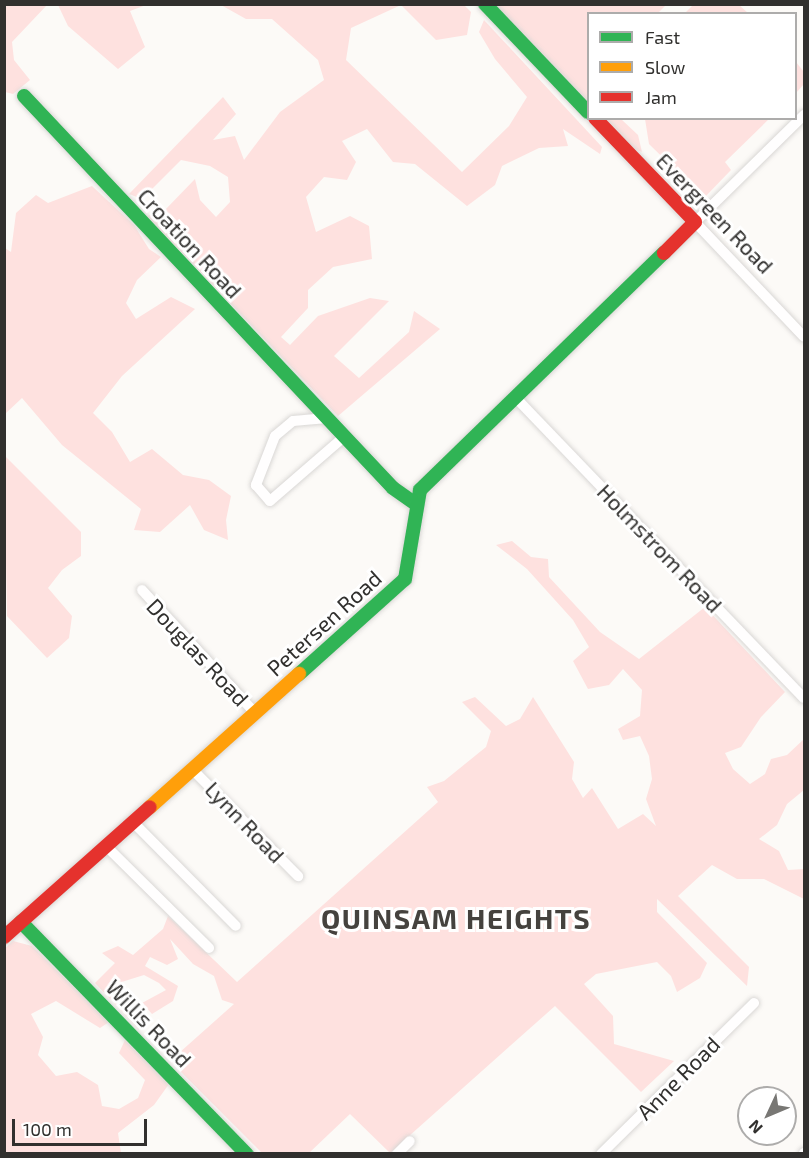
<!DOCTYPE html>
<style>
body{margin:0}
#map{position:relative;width:809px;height:1158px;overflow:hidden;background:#fcfaf7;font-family:"Exo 2",sans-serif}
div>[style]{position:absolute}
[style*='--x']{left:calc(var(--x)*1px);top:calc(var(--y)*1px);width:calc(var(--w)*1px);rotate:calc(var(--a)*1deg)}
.green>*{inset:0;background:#fee1df}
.roads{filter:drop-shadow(0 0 2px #d9d7d5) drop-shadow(0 0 2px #d9d7d5)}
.street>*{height:10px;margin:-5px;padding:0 5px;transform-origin:5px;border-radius:5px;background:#fffefe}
.fast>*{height:14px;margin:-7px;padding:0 7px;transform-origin:7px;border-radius:7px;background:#30b455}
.slow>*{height:14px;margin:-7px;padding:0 7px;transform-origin:7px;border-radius:7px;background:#ff9f0a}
.jam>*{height:14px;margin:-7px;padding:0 7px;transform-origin:7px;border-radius:7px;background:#e5322d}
span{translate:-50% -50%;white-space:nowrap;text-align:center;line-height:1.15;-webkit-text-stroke:6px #fff;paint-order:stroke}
.street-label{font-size:22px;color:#31302e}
.district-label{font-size:28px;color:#45423e;font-weight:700;letter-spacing:1.5px}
.frame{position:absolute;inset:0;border:6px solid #31302e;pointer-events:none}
.legend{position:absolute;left:587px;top:12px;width:210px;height:108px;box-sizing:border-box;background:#fff;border:2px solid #adacab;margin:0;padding:8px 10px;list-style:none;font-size:18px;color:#31302e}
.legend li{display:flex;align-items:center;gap:12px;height:30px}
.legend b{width:30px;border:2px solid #adacab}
.north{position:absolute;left:737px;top:1086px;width:60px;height:60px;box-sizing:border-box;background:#fff;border:2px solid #adacab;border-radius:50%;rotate:226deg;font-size:16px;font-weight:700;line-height:24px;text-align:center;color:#31302e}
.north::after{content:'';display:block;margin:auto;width:21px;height:27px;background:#787774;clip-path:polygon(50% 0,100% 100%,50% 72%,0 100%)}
.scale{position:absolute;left:12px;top:1119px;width:135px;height:27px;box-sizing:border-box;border:3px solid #31302e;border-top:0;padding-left:8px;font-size:18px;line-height:21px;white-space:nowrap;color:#31302e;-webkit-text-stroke:4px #fff;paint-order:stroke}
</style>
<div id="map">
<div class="green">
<div style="clip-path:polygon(5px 4px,47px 5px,12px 42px,14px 60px,30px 80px,13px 94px,5px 92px)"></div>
<div style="clip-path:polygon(694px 4px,739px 5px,748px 13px,685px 13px)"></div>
<div style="clip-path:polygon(58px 5px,146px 5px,130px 11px,145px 47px,118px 69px,68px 26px)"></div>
<div style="clip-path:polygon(221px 5px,464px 5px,471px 12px,467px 35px,436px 40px,401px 5px,351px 28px,346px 60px,462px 172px,509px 126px,527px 97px,495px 59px,479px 32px,484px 20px,602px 147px,600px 154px,563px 129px,568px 146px,539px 148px,502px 166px,495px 185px,467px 206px,415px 164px,393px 162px,367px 129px,342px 141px,356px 162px,347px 180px,324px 177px,306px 197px,316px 232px,350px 216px,369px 226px,372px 259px,333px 267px,308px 290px,308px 308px,281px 337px,290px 345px,318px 316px,370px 298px,389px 301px,334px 356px,359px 378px,409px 332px,414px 311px,440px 329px,338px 416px,147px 216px,164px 211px,195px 179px,200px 200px,216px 217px,230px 202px,228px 177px,210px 166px,181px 160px,142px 199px,129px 194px,223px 97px,236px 114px,213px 140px,235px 136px,244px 160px,280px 112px,324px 80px,318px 60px,272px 19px,246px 19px)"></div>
<div style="clip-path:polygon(493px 5px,666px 5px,658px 13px,588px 14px,588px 105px)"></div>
<div style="clip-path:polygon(796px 62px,804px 72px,804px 84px,796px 93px)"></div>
<div style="clip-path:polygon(601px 119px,621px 119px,638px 135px,642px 152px,627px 146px)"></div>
<div style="clip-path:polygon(645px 119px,645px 118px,769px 119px,725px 162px,731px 170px,704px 198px,649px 144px)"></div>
<div style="clip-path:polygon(92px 186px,134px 225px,149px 249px,161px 257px,137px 280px,126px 303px,136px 319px,171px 297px,195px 309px,122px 376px,93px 413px,112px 432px,130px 462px,152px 449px,183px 475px,209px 480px,231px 496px,226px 520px,228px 540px,204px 530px,190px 505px,160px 532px,134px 530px,141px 509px,62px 445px,22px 398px,5px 414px,5px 248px,11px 252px,16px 213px,36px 195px,48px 203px)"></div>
<div style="clip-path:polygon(4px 455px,81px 532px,81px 556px,62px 570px,48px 588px,72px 616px,69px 638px,47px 658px,7px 616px)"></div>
<div style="clip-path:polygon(512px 541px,531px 557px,548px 559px,549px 577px,600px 632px,639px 659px,705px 607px,785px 692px,761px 717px,741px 747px,725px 753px,733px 769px,750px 784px,765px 774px,771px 759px,787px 755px,804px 739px,804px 790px,787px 804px,777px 825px,759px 839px,779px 851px,788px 870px,804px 869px,804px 899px,764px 879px,737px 879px,712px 865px,678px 896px,749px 967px,747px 986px,657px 899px,657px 912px,707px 963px,700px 978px,677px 992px,671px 976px,657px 962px,596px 974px,584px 984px,613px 1016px,614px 1044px,674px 1061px,641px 1092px,555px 1006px,390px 1153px,350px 1114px,309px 1153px,262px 1153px,170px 1061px,234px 1004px,222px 1000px,214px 976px,193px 964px,170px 939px,178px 959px,167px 965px,150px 957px,145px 966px,178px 986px,173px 1001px,152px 1014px,142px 1003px,166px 990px,159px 983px,144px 975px,112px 985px,125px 1004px,139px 1016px,139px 1030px,95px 983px,115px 963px,102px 953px,118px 946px,133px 955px,163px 929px,168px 916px,237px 982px,438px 802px,427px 787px,444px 781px,486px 747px,491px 731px,462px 702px,475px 697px,506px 726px,520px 719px,533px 697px,574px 762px,572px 779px,583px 798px,592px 788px,618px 829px,643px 814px,656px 826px,646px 799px,652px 779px,649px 756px,640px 736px,623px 740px,618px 729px,640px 716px,642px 690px,623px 669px,609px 685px,588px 689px,573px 661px,589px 647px,573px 620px,527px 569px,496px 545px)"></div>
<div style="clip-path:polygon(13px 941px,32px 946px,109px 1022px,100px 1028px,56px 1001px,31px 1014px,43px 1037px,38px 1055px,56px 1076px,77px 1072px,98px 1085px,102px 1106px,119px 1109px,138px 1098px,145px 1080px,119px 1053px,125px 1040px,169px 1084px,154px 1105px,118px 1133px,121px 1153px,5px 1154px,4px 949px)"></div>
</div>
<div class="roads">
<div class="street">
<div style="--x:804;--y:115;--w:153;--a:135.5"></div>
<div style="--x:695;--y:222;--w:158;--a:46.5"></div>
<div style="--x:515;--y:397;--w:417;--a:46.2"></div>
<div style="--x:327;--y:418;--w:34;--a:175"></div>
<div style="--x:293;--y:421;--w:23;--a:140"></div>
<div style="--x:275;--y:436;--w:53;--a:111.2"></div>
<div style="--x:256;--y:485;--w:21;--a:49"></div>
<div style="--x:270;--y:501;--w:98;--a:-40.9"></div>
<div style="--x:142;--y:590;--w:167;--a:47.4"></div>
<div style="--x:192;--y:769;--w:151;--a:45.3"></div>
<div style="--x:133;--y:822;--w:146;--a:45.3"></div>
<div style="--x:106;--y:846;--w:145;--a:44.7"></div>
<div style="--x:397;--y:1154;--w:18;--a:-45"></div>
<div style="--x:601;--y:1154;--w:215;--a:-44.6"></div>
<div style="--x:804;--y:1154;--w:1;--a:-90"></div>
</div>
<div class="fast">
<div style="--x:485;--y:4;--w:149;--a:46.4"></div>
<div style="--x:24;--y:96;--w:538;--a:46.73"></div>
<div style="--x:393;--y:488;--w:29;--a:35"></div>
<div style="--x:299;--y:674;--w:142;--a:-41.9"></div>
<div style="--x:405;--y:579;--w:90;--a:-80.4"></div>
<div style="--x:420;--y:490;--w:340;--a:-44.2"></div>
<div style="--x:21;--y:922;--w:324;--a:45.8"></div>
</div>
<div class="slow">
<div style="--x:150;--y:807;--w:200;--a:-41.8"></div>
</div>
<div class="jam">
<div style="--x:595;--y:118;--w:144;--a:46.1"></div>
<div style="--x:695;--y:222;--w:44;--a:135"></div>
<div style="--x:4;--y:937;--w:195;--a:-41.7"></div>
</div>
</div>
<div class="street-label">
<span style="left:715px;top:213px;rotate:46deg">Evergreen Road</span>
<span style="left:190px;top:243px;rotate:47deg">Croation Road</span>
<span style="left:660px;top:548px;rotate:46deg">Holmstrom Road</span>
<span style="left:324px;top:623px;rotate:-42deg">Petersen Road</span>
<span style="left:198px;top:652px;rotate:47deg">Douglas Road</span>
<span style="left:245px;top:822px;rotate:46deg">Lynn Road</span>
<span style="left:149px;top:1023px;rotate:46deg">Willis Road</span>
<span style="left:678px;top:1078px;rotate:-45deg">Anne Road</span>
</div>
<div class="district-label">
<span style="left:456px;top:918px">QUINSAM HEIGHTS</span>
</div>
<div class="frame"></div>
<ul class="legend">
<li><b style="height:8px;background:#30b455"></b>Fast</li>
<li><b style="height:8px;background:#ff9f0a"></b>Slow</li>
<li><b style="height:8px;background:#e5322d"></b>Jam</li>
</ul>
<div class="north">N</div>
<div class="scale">100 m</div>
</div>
